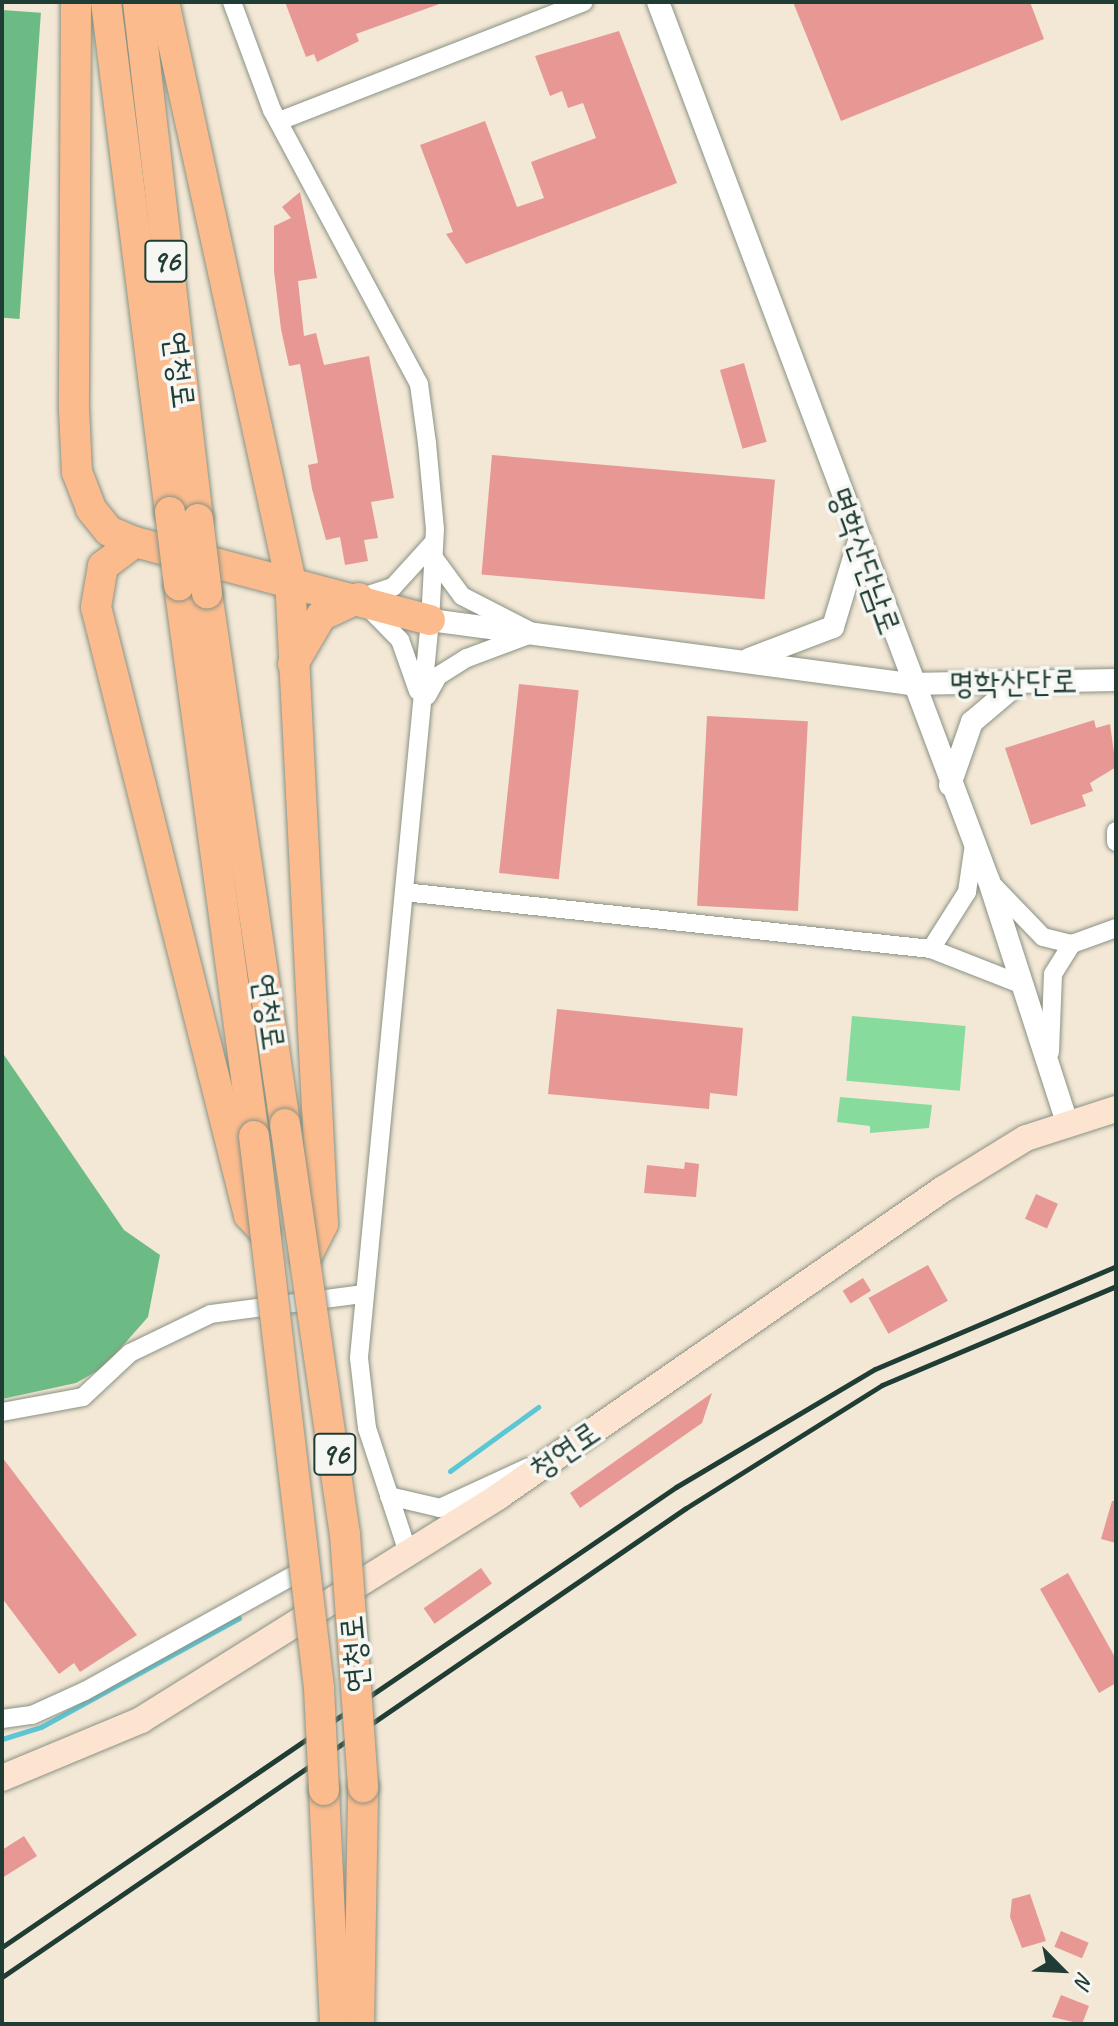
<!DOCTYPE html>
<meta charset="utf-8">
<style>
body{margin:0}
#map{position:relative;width:1118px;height:2026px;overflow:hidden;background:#f3e7d5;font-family:Caveat,"Poor Story",sans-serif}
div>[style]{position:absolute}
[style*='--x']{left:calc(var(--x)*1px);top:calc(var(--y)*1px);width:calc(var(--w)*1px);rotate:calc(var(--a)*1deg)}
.green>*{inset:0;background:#87db9d;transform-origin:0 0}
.forest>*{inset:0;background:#6dbb84;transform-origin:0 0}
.stream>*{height:5px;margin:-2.5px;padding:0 2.5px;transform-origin:2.5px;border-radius:2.5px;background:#5bc6d6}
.building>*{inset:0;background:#e79894;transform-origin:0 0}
.roads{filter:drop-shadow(0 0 2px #899284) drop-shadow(0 0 2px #899284)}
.minor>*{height:18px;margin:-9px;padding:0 9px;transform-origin:9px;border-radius:9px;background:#fff}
.tertiary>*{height:22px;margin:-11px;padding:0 11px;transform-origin:11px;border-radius:11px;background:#fff}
.secondary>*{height:26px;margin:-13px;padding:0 13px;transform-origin:13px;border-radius:13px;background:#fde4d1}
.trunk>*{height:30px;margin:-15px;padding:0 15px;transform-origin:15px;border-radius:15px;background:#fbbb8d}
.rail>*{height:5px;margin:-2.5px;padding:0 2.5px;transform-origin:2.5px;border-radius:2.5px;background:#1f3d34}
.bridges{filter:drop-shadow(0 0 2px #899284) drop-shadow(0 0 2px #899284)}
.trunk-bridge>*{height:30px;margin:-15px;padding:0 15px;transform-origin:15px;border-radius:15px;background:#fbbb8d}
span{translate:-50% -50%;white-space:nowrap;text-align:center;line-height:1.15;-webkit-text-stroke:7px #f6f6f2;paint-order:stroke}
.shield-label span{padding:2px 6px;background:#f6f6f2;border:2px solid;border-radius:6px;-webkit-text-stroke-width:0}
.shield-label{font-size:30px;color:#1f3d34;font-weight:700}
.street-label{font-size:32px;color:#1f3d34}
.frame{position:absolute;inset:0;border:4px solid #1f3d34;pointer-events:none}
.north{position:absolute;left:1022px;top:1930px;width:80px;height:80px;-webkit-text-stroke:6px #f6f6f2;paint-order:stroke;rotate:114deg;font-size:22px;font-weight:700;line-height:32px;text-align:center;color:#1f3d34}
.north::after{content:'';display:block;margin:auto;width:28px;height:36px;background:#1f3d34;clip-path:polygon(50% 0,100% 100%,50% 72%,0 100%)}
</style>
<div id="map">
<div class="green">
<div style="left:852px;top:1016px;width:114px;height:65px;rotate:5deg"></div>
<div style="clip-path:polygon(840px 1097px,932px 1105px,929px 1128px,870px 1133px,870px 1126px,837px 1122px)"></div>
</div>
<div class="forest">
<div style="left:2px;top:10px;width:39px;height:307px;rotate:4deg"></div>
<div style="clip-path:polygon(2px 1052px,124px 1230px,160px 1255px,148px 1317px,104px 1367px,76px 1383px,2px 1399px)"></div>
</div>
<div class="stream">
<div style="--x:450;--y:1471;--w:109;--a:-36"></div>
<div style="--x:2;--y:1739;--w:41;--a:-17.1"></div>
<div style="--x:41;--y:1727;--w:226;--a:-28.8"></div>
</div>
<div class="building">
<div style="clip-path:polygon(285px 2px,442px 2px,442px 3px,356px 34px,359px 41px,317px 62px,314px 54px,306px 57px)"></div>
<div style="clip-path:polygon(793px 2px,1030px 2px,1044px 39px,841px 121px)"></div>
<div style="clip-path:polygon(619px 31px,677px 183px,466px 264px,446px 234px,453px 232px,420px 145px,485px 121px,517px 207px,544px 198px,531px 162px,596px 138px,583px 103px,568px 108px,562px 91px,550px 96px,535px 56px)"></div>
<div style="clip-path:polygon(300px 192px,317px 278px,298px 281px,304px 336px,316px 333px,324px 365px,369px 356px,394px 498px,371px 502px,378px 538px,364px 540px,368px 561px,345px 565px,340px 537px,326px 540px,312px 489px,308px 465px,318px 463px,300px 364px,289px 366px,281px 329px,274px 271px,274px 226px,291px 218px,282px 207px)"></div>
<div style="left:744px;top:363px;width:82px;height:25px;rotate:74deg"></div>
<div style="left:492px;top:455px;width:284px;height:120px;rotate:5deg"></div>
<div style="left:519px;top:684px;width:60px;height:190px;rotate:6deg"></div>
<div style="left:707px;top:716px;width:101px;height:190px;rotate:3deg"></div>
<div style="clip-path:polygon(1094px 720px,1096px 728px,1110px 724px,1116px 767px,1090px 783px,1093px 791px,1082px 795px,1086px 806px,1031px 825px,1005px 748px)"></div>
<div style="clip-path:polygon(557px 1009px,743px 1028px,737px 1096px,710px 1093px,709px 1109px,548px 1094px)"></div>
<div style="clip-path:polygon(685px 1162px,699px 1164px,696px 1197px,644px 1193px,647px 1165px,684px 1169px)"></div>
<div style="left:1036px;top:1194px;width:24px;height:27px;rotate:24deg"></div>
<div style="left:928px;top:1265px;width:41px;height:68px;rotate:61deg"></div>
<div style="left:863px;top:1278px;width:15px;height:24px;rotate:58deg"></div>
<div style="clip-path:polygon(712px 1393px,702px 1423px,580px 1508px,570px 1493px)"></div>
<div style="clip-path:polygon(2px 1457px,137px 1635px,80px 1672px,74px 1663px,59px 1674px,2px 1598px)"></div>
<div style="clip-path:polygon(1112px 1501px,1116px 1501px,1116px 1543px,1101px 1539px)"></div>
<div style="left:481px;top:1568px;width:19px;height:70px;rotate:55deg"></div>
<div style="clip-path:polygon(1068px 1573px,1116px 1659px,1116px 1683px,1099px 1693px,1040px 1589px)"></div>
<div style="clip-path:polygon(24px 1836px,37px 1856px,2px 1878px,2px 1850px)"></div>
<div style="clip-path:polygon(1030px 1894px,1046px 1941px,1022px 1948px,1010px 1917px,1012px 1899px)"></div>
<div style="left:1061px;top:1931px;width:30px;height:17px;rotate:23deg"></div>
<div style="clip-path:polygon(1061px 1995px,1089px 2006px,1082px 2024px,1052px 2017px)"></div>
</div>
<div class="roads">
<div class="minor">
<div style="--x:232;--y:2;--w:115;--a:69.7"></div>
<div style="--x:272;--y:110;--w:311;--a:61.8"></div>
<div style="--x:419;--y:384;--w:60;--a:82.3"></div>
<div style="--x:427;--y:443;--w:86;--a:84.7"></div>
<div style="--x:435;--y:529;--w:91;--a:93.1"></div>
<div style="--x:430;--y:620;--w:741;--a:95.5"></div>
<div style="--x:359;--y:1358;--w:70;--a:83.5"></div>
<div style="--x:367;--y:1428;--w:132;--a:71.8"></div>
<div style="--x:279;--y:121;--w:327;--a:-21.3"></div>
<div style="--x:418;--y:691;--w:54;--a:-109.4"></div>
<div style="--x:400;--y:640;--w:59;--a:-134.3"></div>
<div style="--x:359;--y:598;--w:36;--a:-18"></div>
<div style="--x:393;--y:587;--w:59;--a:-47.7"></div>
<div style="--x:427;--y:696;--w:23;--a:-61"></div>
<div style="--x:438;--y:676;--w:34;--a:-32"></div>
<div style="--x:467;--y:658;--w:72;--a:-20.5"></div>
<div style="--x:534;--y:633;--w:81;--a:-152.8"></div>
<div style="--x:462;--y:596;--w:47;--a:-126.4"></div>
<div style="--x:1116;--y:831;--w:11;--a:90"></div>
<div style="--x:974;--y:844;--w:49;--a:98.3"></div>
<div style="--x:967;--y:892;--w:67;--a:122.3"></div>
<div style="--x:931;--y:949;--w:99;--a:21.4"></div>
<div style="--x:990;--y:882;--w:76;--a:46.1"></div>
<div style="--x:1043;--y:937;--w:30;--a:14"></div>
<div style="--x:404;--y:892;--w:530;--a:6.17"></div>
<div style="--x:1072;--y:944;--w:47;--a:-20"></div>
<div style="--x:1050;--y:1052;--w:78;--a:-87.8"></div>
<div style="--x:1053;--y:974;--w:36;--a:-58"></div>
<div style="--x:2;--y:1412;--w:82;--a:-10.5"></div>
<div style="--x:83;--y:1397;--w:64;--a:-43.1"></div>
<div style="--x:130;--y:1353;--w:90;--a:-25.7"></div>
<div style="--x:211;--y:1314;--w:153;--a:-7.5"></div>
<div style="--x:389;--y:1496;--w:52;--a:13.2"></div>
<div style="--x:440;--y:1508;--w:98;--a:-24.7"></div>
<div style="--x:2;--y:1719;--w:30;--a:-8"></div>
<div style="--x:32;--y:1715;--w:58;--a:-24.4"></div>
<div style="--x:85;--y:1691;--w:252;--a:-29"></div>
</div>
<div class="tertiary">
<div style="--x:658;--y:2;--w:939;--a:69.37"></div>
<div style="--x:989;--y:881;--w:251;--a:72.1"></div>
<div style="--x:430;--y:620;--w:483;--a:7.6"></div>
<div style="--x:909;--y:684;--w:207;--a:-1.1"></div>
<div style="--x:749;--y:659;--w:90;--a:-20.9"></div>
<div style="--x:833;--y:627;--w:87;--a:-73.2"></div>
<div style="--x:950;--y:785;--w:67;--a:-70.8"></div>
<div style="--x:972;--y:722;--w:59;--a:-40.2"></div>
</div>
<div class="secondary">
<div style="--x:2;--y:1778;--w:151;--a:-22.6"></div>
<div style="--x:141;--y:1720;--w:422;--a:-32"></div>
<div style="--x:499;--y:1496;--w:540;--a:-34.66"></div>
<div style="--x:943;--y:1189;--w:97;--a:-31.6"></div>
<div style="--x:1026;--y:1138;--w:95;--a:-17.9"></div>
</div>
<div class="trunk">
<div style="--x:76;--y:2;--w:407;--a:90.3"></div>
<div style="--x:74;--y:409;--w:63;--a:87.3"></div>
<div style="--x:77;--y:472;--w:40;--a:69"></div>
<div style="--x:91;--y:509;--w:28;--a:51"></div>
<div style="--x:109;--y:531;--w:28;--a:23"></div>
<div style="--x:135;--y:542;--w:305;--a:14.8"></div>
<div style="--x:106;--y:2;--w:514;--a:82.85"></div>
<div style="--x:138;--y:2;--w:520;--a:83.38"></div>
<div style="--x:164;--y:2;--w:590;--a:77.66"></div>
<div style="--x:290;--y:578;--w:647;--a:87.08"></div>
<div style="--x:323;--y:1224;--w:38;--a:117"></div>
<div style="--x:135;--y:542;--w:40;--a:143"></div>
<div style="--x:103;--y:566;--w:42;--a:99.7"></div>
<div style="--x:96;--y:607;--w:627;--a:75.88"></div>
<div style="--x:249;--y:1215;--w:23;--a:47"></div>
<div style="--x:179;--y:585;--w:556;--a:82.25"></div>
<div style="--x:207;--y:593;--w:537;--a:81.64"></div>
<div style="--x:293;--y:664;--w:56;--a:-59.7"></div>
<div style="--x:321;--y:616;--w:42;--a:-25.3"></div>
<div style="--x:324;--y:1790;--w:234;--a:87.3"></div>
<div style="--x:359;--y:2024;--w:237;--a:-89"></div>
</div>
</div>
<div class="rail">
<div style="--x:2;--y:1947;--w:816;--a:-34.31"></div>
<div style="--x:676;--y:1487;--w:231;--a:-30.7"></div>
<div style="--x:875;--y:1369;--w:262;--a:-23.1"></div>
<div style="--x:2;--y:1977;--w:829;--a:-34.44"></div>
<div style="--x:686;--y:1508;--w:231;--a:-32.1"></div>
<div style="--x:882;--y:1385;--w:254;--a:-22.9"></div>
</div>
<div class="bridges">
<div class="trunk-bridge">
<div style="--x:170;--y:512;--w:74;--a:83"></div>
<div style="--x:198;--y:519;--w:75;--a:83.1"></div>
<div style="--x:285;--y:1124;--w:414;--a:81.7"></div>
<div style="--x:345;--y:1534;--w:254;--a:85.9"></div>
<div style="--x:254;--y:1136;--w:556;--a:83.28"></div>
<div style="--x:319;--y:1688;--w:102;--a:87.2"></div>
</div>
</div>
<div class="shield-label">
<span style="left:166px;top:261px">96</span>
<span style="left:335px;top:1454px">96</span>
</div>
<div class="street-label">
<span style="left:179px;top:370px;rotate:83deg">연청로</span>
<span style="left:864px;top:561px;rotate:70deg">명학산단남로</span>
<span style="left:1013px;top:683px;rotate:-1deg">명학산단로</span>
<span style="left:268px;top:1012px;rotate:82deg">연청로</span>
<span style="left:565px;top:1451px;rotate:-34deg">청연로</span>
<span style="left:355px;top:1654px;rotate:-95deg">연청로</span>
</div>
<div class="frame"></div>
<div class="north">N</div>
</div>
